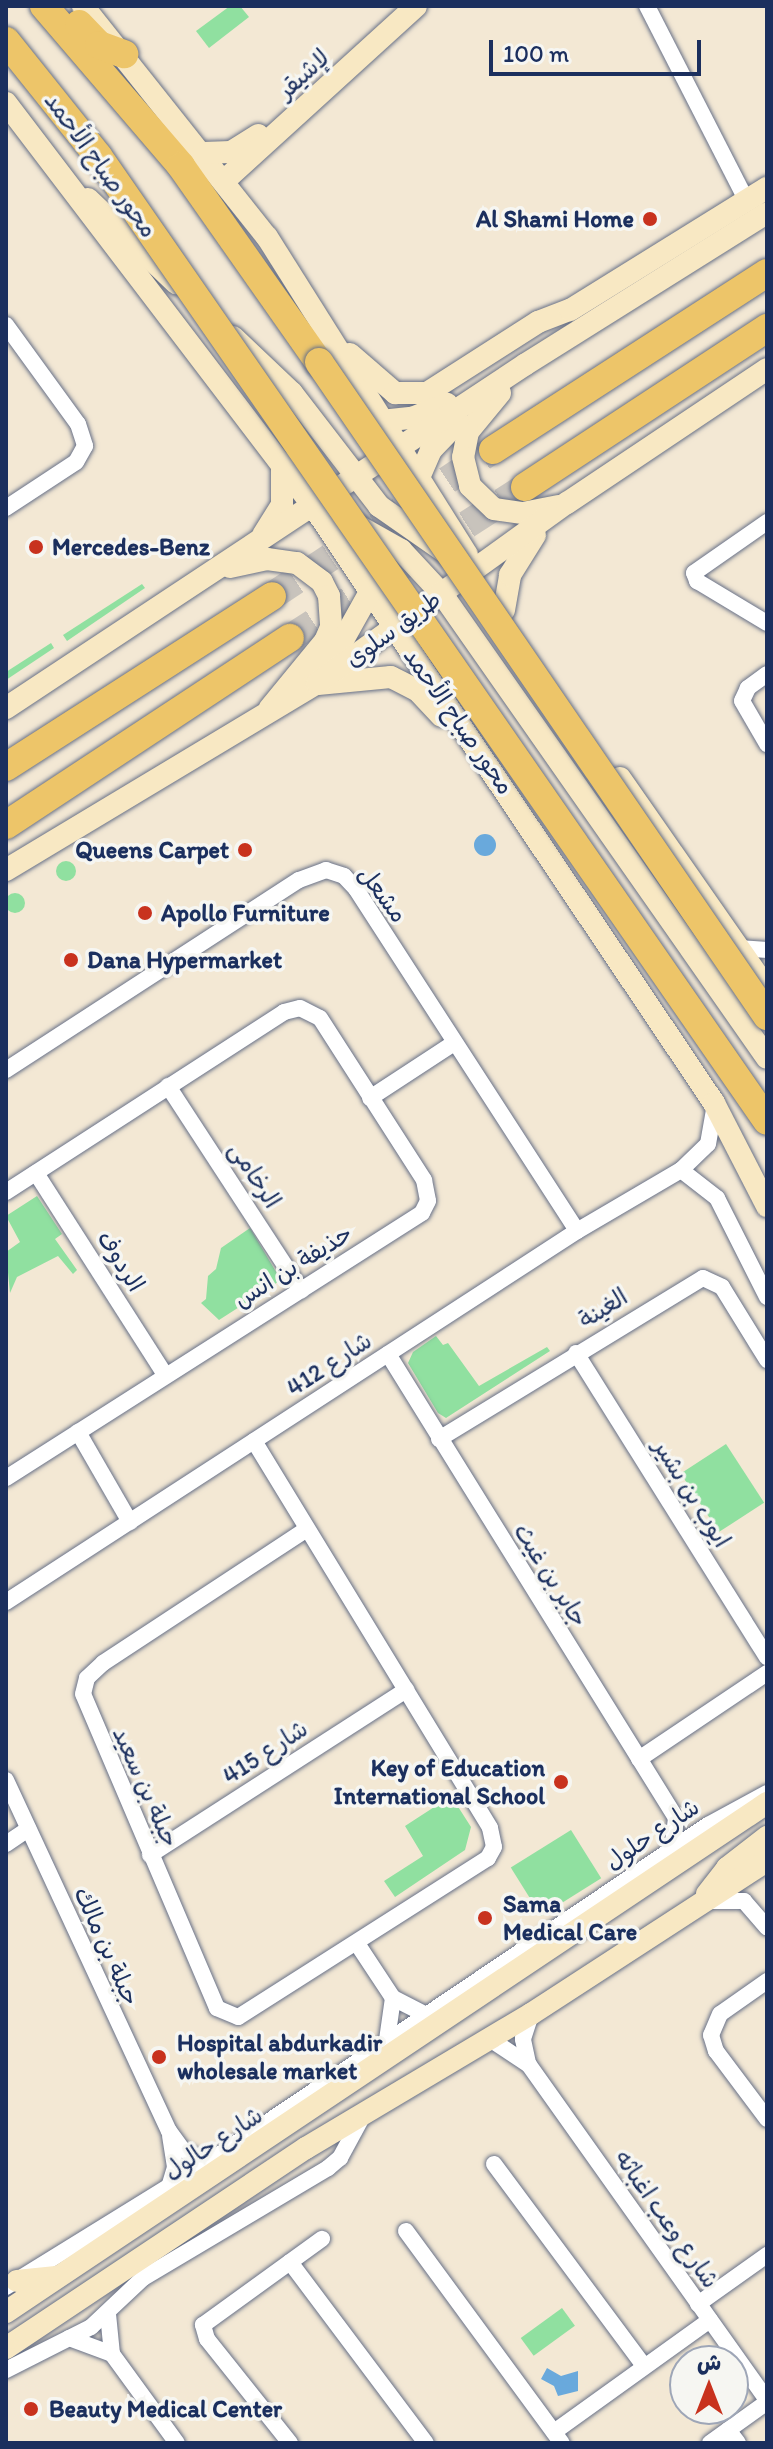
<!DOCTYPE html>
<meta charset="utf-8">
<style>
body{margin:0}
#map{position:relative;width:773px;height:2449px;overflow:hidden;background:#f3e8d4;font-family:Itim,"Playpen Sans Arabic",sans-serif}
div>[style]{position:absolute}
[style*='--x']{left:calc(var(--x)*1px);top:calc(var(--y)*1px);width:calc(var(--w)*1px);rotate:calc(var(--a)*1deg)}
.green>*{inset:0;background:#90e0a0;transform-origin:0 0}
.round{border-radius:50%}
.water>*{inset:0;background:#69a9dc}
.highway-tunnel>*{height:28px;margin-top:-14px;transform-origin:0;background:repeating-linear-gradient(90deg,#c8c3bc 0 28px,transparent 0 42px)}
.roads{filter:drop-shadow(0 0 2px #677087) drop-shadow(0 0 2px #677087)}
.street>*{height:16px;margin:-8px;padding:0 8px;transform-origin:8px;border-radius:8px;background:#fff}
.secondary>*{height:22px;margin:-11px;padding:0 11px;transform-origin:11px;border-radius:11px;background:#f8e8c3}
.highway>*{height:28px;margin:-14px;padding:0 14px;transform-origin:14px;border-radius:14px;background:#edc569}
.bridges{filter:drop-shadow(0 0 2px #677087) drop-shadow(0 0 2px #677087)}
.highway-bridge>*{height:28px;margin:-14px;padding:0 14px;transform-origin:14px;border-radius:14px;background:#edc569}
.dots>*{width:22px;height:22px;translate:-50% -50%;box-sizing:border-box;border:4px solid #f6f6f2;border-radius:50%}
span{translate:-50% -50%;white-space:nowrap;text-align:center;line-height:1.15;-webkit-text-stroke:7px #f6f6f2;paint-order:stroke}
.street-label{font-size:24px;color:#1b2f5e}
.poi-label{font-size:24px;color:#1b2f5e;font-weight:700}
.right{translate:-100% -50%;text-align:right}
.left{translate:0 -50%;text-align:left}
.frame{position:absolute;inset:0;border:8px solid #1b2f5e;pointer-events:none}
.north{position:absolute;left:669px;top:2345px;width:80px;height:80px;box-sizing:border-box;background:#f6f6f2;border:2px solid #9ea6b7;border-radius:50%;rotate:0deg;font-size:22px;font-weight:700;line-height:32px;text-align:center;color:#1b2f5e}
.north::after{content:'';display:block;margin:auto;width:28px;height:36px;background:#c8321e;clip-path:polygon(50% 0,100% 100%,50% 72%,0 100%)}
.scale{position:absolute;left:489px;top:40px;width:212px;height:36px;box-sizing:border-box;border:4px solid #1b2f5e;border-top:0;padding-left:10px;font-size:24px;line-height:28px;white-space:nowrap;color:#1b2f5e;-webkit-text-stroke:6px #f6f6f2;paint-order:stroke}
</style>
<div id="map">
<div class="green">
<div style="clip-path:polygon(230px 6px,240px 6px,249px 17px,209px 48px,196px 31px)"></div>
<div style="clip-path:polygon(142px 584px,145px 588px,67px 641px,63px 635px)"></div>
<div style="clip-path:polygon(51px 643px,54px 648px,6px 680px,6px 672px)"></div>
<div class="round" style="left:56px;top:861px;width:20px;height:20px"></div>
<div class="round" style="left:5px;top:893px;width:20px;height:20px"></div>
<div style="clip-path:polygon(37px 1196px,62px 1234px,55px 1239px,77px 1270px,73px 1274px,58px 1256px,17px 1277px,10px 1293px,6px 1252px,20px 1242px,6px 1216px)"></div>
<div style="clip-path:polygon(250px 1228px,281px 1280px,219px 1320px,201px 1303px,206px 1299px,208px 1276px,216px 1269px,221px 1248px)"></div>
<div style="clip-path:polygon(436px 1336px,443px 1345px,448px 1343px,479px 1386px,547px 1347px,550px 1351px,446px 1418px,438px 1413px,408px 1363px,413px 1352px)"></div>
<div style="left:726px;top:1444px;width:70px;height:54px;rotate:57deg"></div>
<div style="clip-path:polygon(448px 1791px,471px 1827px,465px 1850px,395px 1897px,384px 1881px,423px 1856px,405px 1826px,445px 1800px,443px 1795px)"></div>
<div style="left:571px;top:1830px;width:57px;height:71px;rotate:58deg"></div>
<div style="left:562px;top:2308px;width:22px;height:51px;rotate:54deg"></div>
</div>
<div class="water">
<div class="round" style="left:474px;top:834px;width:22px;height:22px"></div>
<div style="clip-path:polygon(547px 2368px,561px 2376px,578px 2371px,578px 2391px,558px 2396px,554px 2386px,541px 2379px)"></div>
</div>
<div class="highway-tunnel">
<div style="--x:272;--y:596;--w:265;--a:-33.5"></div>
<div style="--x:290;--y:638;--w:279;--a:-32.7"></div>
</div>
<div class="roads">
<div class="street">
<div style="--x:647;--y:6;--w:219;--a:62.9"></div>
<div style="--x:6;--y:325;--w:122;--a:54"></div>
<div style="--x:78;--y:424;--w:23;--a:72"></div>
<div style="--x:85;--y:446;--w:18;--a:119"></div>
<div style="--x:76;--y:462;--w:84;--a:146.7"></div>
<div style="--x:767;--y:522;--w:89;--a:145.1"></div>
<div style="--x:694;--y:573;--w:9;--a:69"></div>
<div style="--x:697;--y:581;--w:82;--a:31"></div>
<div style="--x:767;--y:674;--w:24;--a:144"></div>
<div style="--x:748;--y:688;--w:14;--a:115"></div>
<div style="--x:742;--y:701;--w:50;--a:59.8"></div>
<div style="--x:739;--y:948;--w:28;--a:4"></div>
<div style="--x:6;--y:1070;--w:349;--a:-33"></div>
<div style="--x:299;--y:880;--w:29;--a:-20"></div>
<div style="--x:326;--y:870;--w:19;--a:18"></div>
<div style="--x:344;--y:876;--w:18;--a:47"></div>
<div style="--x:356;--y:889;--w:407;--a:57.1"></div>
<div style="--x:168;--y:1086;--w:244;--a:56.9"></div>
<div style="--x:370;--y:1098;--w:100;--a:-33.2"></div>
<div style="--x:681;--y:1170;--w:46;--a:37.9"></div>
<div style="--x:717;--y:1198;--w:111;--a:63.2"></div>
<div style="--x:36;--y:1173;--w:240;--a:57.4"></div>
<div style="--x:6;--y:1192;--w:331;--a:-32.9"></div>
<div style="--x:284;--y:1012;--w:16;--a:-14"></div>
<div style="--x:300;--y:1008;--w:22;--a:27"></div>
<div style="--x:320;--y:1018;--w:193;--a:57.3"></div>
<div style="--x:424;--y:1180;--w:21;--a:79"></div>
<div style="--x:428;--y:1201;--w:13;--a:117"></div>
<div style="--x:422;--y:1213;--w:493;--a:147.5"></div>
<div style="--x:576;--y:1353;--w:359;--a:57.9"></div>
<div style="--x:388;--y:1354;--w:546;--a:58.17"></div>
<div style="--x:676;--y:1818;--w:33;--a:97"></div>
<div style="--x:78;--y:1432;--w:104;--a:60"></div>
<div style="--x:439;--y:1439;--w:309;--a:-31.4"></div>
<div style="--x:703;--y:1278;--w:21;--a:25"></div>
<div style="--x:722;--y:1287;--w:86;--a:58.3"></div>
<div style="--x:254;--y:1441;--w:453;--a:58.6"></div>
<div style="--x:490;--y:1828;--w:19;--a:78"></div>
<div style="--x:494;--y:1847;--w:13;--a:119"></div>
<div style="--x:488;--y:1858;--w:296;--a:147.5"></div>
<div style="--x:238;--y:2017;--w:23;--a:-157"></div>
<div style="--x:217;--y:2008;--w:341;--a:-113.1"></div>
<div style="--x:83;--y:1694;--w:16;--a:-76"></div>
<div style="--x:87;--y:1678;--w:22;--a:-43"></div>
<div style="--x:103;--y:1663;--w:244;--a:-33.3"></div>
<div style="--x:6;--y:1602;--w:681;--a:-33.01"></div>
<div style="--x:577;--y:1231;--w:121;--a:-30.4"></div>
<div style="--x:681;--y:1170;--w:37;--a:-44"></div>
<div style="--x:708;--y:1144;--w:39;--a:-80"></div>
<div style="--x:639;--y:1759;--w:154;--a:-33.9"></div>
<div style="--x:6;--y:1780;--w:387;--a:65.1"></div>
<div style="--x:169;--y:2131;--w:22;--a:54"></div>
<div style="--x:182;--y:2149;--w:29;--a:29"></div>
<div style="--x:6;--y:1844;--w:27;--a:-34"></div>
<div style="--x:150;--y:1855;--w:305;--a:-32.8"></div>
<div style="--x:709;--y:1901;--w:35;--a:0"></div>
<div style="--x:744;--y:1901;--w:35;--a:49"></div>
<div style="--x:358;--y:1945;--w:64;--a:56.6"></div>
<div style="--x:393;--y:1998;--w:36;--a:27"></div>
<div style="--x:767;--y:1981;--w:57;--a:144.9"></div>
<div style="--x:720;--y:2014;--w:23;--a:113"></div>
<div style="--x:711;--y:2035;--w:17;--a:73"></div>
<div style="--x:716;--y:2051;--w:85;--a:53.1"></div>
<div style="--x:490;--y:2039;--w:47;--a:33.7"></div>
<div style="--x:529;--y:2065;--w:411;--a:54.6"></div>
<div style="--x:387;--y:2040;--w:42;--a:-81.9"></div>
<div style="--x:528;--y:2063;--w:25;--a:-102"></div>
<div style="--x:523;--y:2039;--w:26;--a:-72"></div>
<div style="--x:494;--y:2164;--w:252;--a:53.4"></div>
<div style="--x:169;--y:2187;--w:21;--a:-73"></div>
<div style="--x:175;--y:2167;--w:31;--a:-99"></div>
<div style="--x:406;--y:2231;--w:263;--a:53.7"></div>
<div style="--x:290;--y:2262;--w:226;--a:53.1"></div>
<div style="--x:6;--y:2287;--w:236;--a:-31.7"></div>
<div style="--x:207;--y:2163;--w:604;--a:-34.01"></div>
<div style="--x:708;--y:1825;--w:67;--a:-28.5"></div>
<div style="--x:698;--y:2304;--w:85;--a:-35.4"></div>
<div style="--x:108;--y:2314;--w:40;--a:84.3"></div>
<div style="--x:112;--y:2354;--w:110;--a:53.9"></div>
<div style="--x:69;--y:2338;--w:46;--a:20.4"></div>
<div style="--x:6;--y:2370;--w:95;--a:-26.8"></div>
<div style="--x:91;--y:2327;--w:71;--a:-43.3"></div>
<div style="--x:143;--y:2278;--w:215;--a:-30.7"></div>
<div style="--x:328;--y:2168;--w:16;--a:-40"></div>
<div style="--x:340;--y:2158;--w:52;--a:-61.5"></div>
<div style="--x:728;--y:2430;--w:16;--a:52"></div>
<div style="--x:554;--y:2432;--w:192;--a:-35.7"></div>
<div style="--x:290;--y:2443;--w:133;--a:-128.6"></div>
<div style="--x:207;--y:2339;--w:15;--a:-106"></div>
<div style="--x:203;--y:2325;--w:147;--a:-35.9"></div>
<div style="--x:710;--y:2443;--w:70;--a:-35.7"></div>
</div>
<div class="secondary">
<div style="--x:83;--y:6;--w:295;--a:51.5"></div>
<div style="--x:267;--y:237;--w:375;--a:57.8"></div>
<div style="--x:6;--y:103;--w:507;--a:52.7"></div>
<div style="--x:313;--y:506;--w:719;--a:56.11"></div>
<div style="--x:714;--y:1103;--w:116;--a:62.8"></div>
<div style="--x:203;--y:153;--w:28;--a:-2"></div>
<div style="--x:231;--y:152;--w:32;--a:-32"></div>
<div style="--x:225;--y:180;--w:258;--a:-42.3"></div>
<div style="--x:88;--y:199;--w:122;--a:43.7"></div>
<div style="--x:233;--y:337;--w:81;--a:43.5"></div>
<div style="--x:292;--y:393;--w:143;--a:52.4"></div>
<div style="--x:379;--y:506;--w:89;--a:34.9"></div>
<div style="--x:350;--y:354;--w:60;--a:40.9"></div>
<div style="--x:395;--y:393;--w:32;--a:0"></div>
<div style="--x:427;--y:393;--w:132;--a:-32.6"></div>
<div style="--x:538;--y:322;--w:34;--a:-21"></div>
<div style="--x:570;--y:310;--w:232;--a:-31.8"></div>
<div style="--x:500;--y:393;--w:50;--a:129.4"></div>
<div style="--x:468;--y:432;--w:25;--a:101"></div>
<div style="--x:463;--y:457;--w:30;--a:76"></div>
<div style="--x:470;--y:486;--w:33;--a:44"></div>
<div style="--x:494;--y:509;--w:29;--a:8"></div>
<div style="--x:523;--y:513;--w:36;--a:-11"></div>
<div style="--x:381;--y:421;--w:31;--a:-6"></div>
<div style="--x:412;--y:418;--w:38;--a:-22"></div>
<div style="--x:414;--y:489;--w:43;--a:-66.4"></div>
<div style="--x:431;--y:450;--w:39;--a:-46"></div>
<div style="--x:355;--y:524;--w:53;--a:29.5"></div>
<div style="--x:401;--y:550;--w:60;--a:47"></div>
<div style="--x:442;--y:594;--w:566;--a:54.99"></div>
<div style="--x:263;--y:535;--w:36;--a:-58"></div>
<div style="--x:282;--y:504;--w:41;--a:-90"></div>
<div style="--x:230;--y:567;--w:38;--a:-12"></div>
<div style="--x:267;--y:559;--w:30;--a:8"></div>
<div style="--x:297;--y:563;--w:31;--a:37"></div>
<div style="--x:322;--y:582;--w:16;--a:63"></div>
<div style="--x:329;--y:596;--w:31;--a:86"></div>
<div style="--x:331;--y:627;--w:15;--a:113"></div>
<div style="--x:325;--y:641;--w:87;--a:129.4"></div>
<div style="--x:504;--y:610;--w:36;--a:-80"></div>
<div style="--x:510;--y:575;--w:47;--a:-58"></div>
<div style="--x:310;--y:675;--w:46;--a:-45.9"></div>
<div style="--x:342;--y:642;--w:68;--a:-60.8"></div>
<div style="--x:318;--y:684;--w:73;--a:-5.5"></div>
<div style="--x:391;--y:677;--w:30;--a:27"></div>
<div style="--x:418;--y:691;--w:34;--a:47"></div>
<div style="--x:6;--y:708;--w:623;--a:-33.49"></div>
<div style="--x:526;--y:364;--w:284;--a:-32.1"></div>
<div style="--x:620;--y:778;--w:257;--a:55.1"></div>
<div style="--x:6;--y:870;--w:363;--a:-31"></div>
<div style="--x:317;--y:683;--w:308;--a:-35.8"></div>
<div style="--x:567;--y:503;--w:241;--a:-33.8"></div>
<div style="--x:707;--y:1894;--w:33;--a:-52"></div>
<div style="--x:727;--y:1868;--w:51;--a:-37.8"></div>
<div style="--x:17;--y:2281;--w:37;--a:-6"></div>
<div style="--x:6;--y:2312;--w:916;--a:-33.78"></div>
<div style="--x:6;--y:2348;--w:361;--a:-33.7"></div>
<div style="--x:306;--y:2148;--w:262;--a:-30.8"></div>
<div style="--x:531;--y:2014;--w:281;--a:-33"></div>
</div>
<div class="highway">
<div style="--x:44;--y:6;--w:211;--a:49.4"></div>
<div style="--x:181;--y:166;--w:240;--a:54.9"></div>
<div style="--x:79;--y:24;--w:29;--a:46"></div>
<div style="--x:99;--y:45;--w:27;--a:20"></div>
<div style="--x:493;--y:450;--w:326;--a:-32.9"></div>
<div style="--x:525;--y:487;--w:290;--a:-33.3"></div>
<div style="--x:6;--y:767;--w:316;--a:-32.7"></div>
<div style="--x:6;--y:825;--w:340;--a:-33.4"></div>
</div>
</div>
<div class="bridges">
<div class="highway-bridge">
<div style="--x:6;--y:41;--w:147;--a:51.3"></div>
<div style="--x:98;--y:156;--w:1174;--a:55.27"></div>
<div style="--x:319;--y:362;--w:793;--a:55.59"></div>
</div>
</div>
<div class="dots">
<div style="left:650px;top:219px;background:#c8321e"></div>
<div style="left:36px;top:547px;background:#c8321e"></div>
<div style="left:245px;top:850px;background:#c8321e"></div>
<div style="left:145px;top:913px;background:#c8321e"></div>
<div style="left:71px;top:960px;background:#c8321e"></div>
<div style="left:561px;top:1782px;background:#c8321e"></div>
<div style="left:485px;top:1918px;background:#c8321e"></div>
<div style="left:159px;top:2057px;background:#c8321e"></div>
<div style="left:31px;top:2409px;background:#c8321e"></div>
</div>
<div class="street-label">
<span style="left:303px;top:74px;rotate:-42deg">لإشيقر</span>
<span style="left:101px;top:165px;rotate:54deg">محور صباح الأحمد</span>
<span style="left:393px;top:629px;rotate:-36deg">طريق سلوى</span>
<span style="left:459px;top:721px;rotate:55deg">محور صباح الأحمد</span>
<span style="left:383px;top:894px;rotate:53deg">مشعل</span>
<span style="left:255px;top:1175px;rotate:57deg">الرخامى</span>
<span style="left:121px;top:1261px;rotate:58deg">الردوف</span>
<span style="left:293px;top:1266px;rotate:-32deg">حذيفة بن انس</span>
<span style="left:603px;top:1308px;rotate:-32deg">الغينة</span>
<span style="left:329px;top:1364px;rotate:-33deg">شارع 412</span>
<span style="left:692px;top:1493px;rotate:58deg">ايوب بن بشير</span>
<span style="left:551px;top:1575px;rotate:58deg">جابر بن غيث</span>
<span style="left:265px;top:1752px;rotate:-33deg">شارع 415</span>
<span style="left:146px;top:1787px;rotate:66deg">جبلة بن سعيد</span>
<span style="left:652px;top:1834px;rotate:-34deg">شارع حلول</span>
<span style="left:107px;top:1946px;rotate:66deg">جبلة بن مالك</span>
<span style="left:213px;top:2143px;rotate:-33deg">شارع حالول</span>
<span style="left:667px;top:2219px;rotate:55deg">شارع وعب اغباثه</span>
</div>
<div class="poi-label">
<span class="right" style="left:634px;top:219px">Al Shami Home</span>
<span class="left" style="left:52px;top:547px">Mercedes-Benz</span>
<span class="right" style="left:229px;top:850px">Queens Carpet</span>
<span class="left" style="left:161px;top:913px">Apollo Furniture</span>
<span class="left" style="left:87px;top:960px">Dana Hypermarket</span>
<span class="right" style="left:545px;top:1782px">Key of Education<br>International School</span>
<span class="left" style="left:503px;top:1918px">Sama<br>Medical Care</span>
<span class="left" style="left:177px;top:2057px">Hospital abdurkadir<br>wholesale market</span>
<span class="left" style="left:49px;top:2409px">Beauty Medical Center</span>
</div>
<div class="frame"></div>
<div class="north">ش</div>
<div class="scale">100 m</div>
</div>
